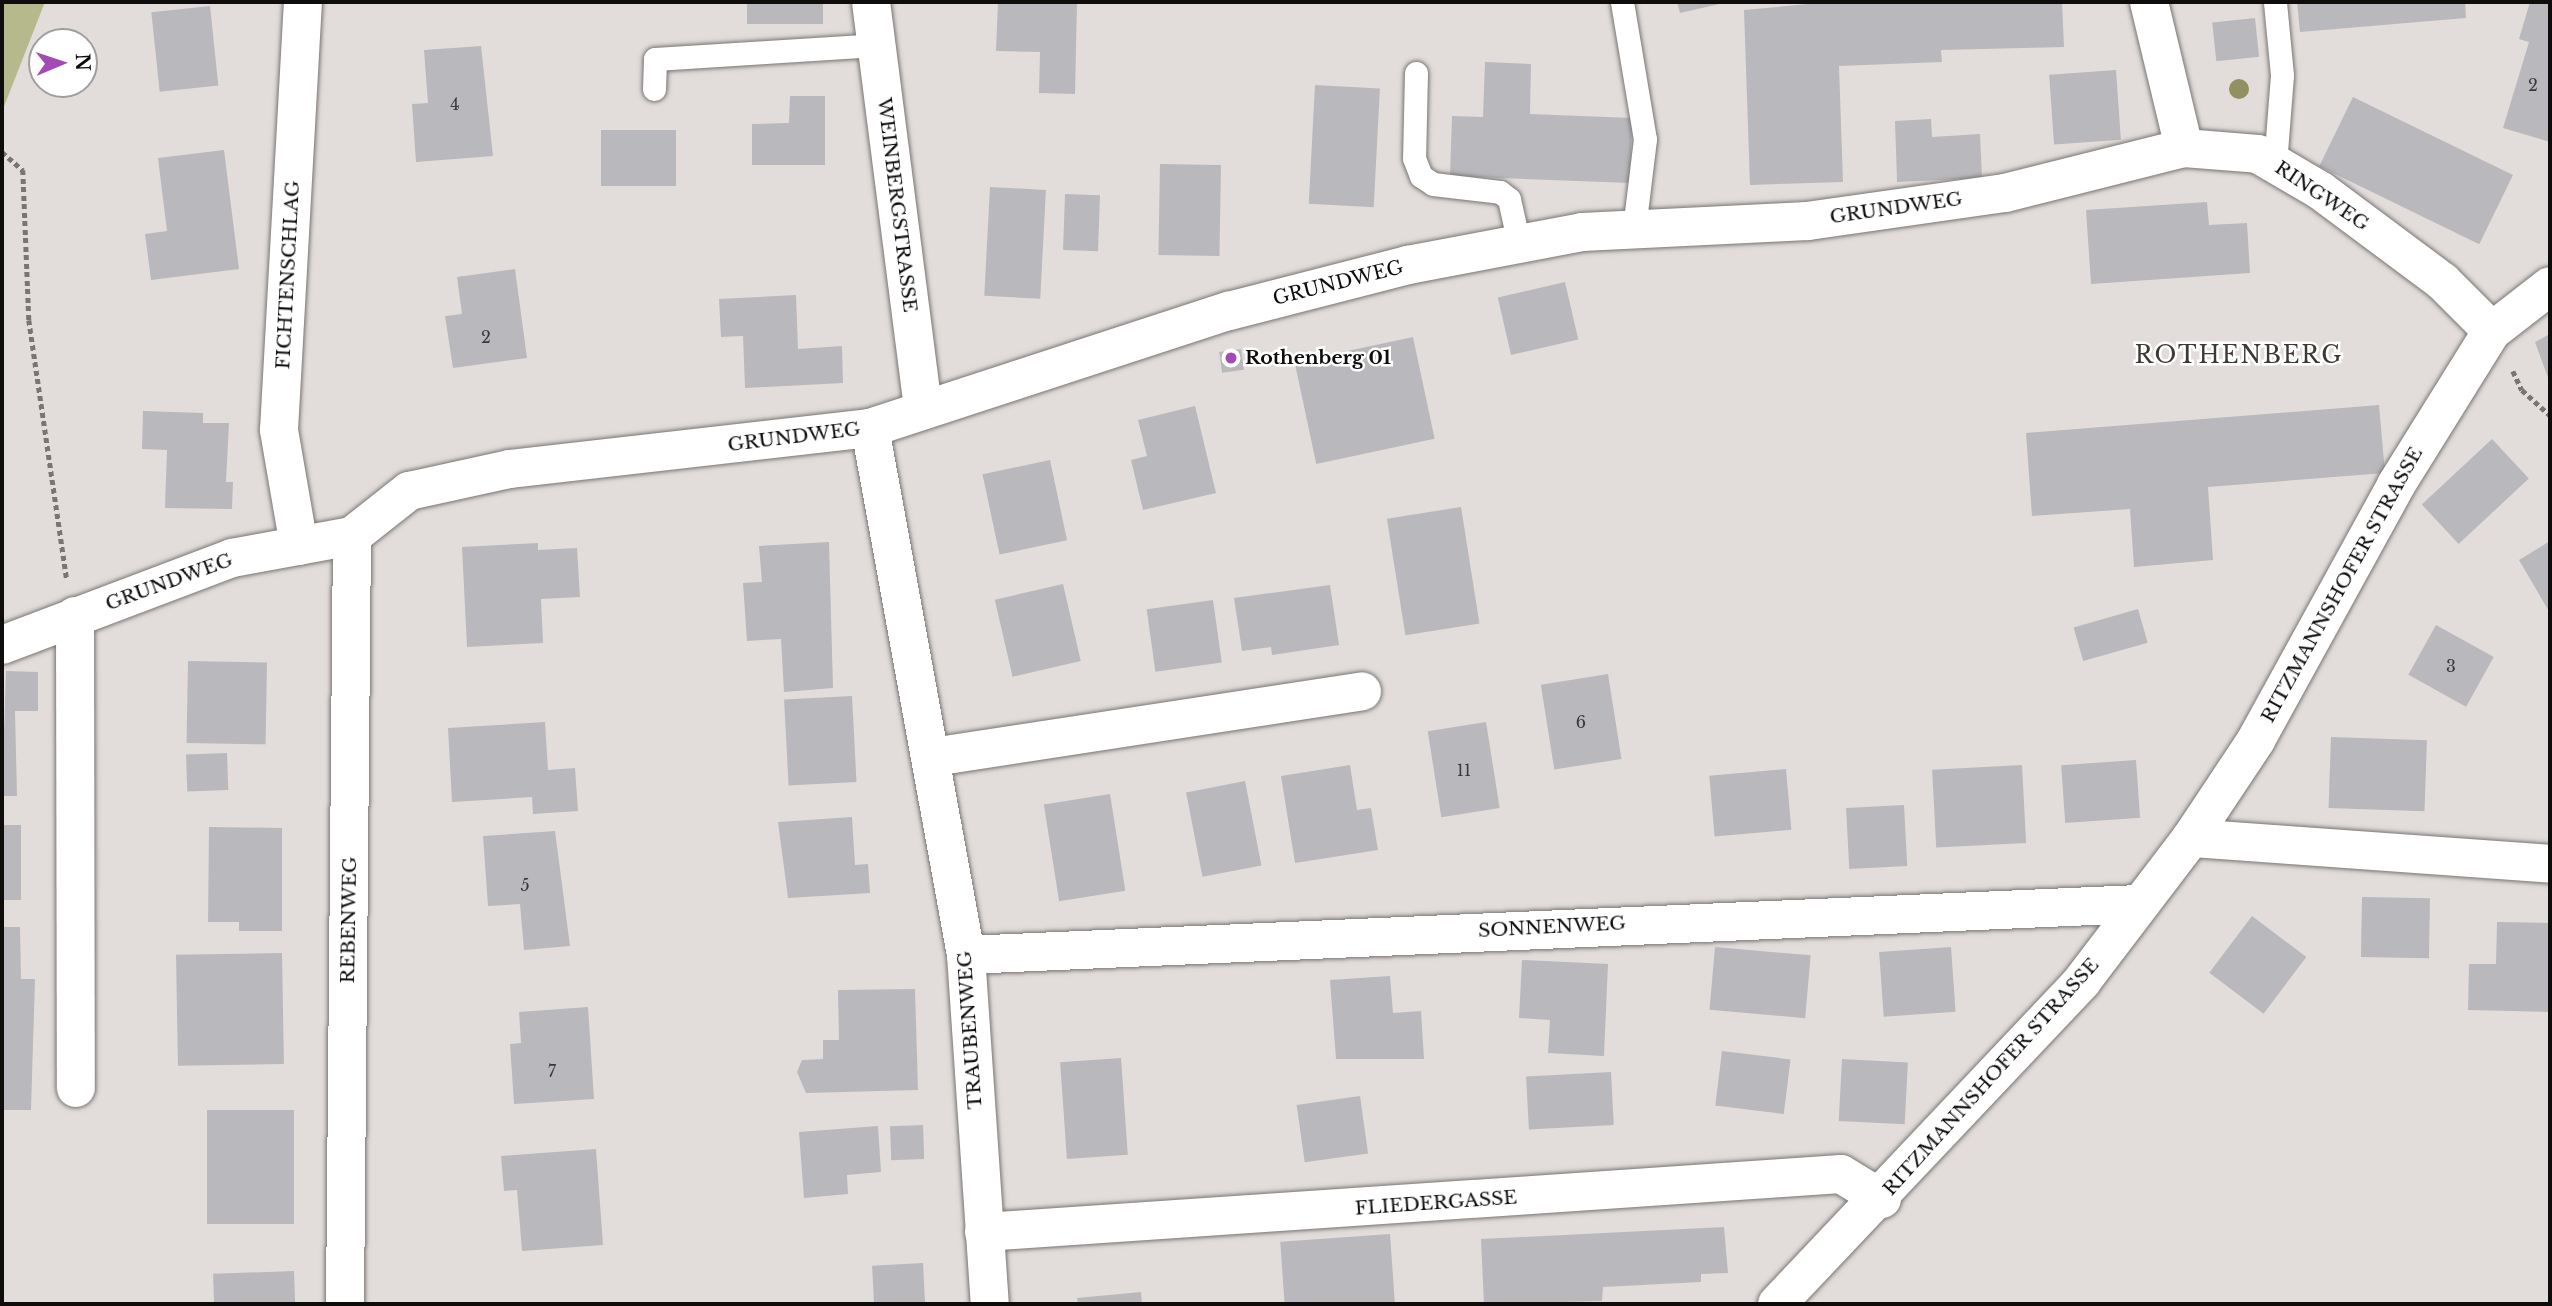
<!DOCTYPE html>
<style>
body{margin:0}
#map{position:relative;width:2552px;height:1306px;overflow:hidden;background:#e2dddb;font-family:"Libre Baskerville",serif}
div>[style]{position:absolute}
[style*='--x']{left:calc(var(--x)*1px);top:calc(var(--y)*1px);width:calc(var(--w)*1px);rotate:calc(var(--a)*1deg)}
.green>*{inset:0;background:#b5b98c}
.building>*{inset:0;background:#b9b8bc;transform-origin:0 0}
.path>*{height:4.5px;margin-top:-2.25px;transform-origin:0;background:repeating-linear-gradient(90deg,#797574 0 5px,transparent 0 8.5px)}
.roads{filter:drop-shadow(0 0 2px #797573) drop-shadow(0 0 2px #797573)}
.lane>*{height:23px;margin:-11.5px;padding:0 11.5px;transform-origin:11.5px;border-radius:11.5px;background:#fff}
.street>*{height:38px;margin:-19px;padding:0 19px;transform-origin:19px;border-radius:19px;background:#fff}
.trees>*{width:20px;height:20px;margin:-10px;border-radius:50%;background:#919063}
.dots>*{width:19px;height:19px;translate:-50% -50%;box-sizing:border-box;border:4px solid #fff;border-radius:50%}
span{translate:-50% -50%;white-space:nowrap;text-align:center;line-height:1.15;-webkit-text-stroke:5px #fff;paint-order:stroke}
.number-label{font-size:16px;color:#3a3838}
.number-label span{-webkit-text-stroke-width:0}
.street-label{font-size:19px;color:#0f0d0c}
.poi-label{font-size:19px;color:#0f0d0c;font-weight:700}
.left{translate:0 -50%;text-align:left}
.quarter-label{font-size:23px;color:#3c3836;letter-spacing:2px}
.frame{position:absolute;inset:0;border:4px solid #0f0d0c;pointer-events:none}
.north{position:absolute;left:28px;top:28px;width:70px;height:70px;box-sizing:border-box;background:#fff;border:2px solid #9f9e9e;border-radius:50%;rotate:88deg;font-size:19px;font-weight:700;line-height:28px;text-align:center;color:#0f0d0c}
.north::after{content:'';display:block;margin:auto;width:24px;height:32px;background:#a44ab5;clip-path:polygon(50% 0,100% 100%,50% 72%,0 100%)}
</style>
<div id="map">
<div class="green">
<div style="clip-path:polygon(2px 2px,45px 2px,3px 109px,2px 109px)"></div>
</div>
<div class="building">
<div style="left:747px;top:2px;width:76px;height:22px"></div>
<div style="clip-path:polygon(998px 2px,1077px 2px,1075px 94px,1039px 93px,1040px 52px,996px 51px)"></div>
<div style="clip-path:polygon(1677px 2px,1724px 2px,1724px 3px,1680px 13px)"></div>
<div style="clip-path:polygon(1830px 2px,2062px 2px,2064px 47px,1941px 50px,1942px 62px,1839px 66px,1843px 182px,1750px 185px,1744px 10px)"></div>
<div style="clip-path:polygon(2297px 2px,2465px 2px,2466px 18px,2300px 32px)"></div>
<div style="clip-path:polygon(2530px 2px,2550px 2px,2550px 142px,2503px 128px,2529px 42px,2519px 39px)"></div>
<div style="left:210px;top:6px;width:80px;height:59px;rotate:84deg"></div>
<div style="left:2255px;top:18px;width:39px;height:43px;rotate:84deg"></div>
<div style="clip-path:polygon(481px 46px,493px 156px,416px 162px,412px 104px,428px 103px,424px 50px)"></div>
<div style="clip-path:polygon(1485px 62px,1531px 64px,1530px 114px,1632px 118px,1630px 183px,1450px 176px,1452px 116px,1483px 117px)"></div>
<div style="left:2116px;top:70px;width:70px;height:67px;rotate:86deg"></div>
<div style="left:1315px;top:85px;width:65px;height:119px;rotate:3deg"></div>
<div style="clip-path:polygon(790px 96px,825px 96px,825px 165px,752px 165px,752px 124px,789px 123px)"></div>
<div style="left:2353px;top:97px;width:178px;height:77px;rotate:26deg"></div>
<div style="clip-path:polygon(1931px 119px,1932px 137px,1980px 134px,1982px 178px,1897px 182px,1895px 121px)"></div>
<div style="left:601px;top:130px;width:75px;height:56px"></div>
<div style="clip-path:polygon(224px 150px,239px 269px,151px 280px,145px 234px,167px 231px,158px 158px)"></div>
<div style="left:1160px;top:164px;width:61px;height:91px;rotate:1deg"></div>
<div style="left:990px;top:187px;width:56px;height:109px;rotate:3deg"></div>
<div style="left:1065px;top:194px;width:35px;height:56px;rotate:2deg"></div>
<div style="clip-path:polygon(2207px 202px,2209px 225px,2247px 223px,2250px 273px,2091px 284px,2086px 210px)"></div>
<div style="clip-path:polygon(515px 269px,527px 358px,453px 368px,445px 316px,462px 314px,457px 277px)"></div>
<div style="left:1565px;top:282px;width:59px;height:69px;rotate:77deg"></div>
<div style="clip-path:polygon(796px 295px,798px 349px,842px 346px,843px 383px,745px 388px,743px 336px,721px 337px,719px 299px)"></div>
<div style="clip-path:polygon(2550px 334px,2550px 383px,2535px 342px)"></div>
<div style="left:1413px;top:337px;width:104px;height:121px;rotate:78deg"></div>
<div style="left:1241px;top:349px;width:21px;height:22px;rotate:82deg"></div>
<div style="clip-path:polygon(2379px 405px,2385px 473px,2208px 487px,2213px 560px,2134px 567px,2130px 509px,2032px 516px,2026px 433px)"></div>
<div style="clip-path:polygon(1195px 406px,1216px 493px,1143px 510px,1131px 460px,1147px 456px,1138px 420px)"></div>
<div style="clip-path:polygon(143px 411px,203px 413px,203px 423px,229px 423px,226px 482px,233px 482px,232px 509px,165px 508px,167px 450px,142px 449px)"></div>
<div style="left:2492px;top:439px;width:54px;height:96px;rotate:47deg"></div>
<div style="left:1050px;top:460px;width:82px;height:69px;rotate:78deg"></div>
<div style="left:1461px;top:507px;width:118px;height:75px;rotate:81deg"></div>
<div style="clip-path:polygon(2550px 541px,2550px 613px,2519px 560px)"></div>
<div style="clip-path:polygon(829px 542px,833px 688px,784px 692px,781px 639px,747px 641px,743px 583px,762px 582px,759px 546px)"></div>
<div style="clip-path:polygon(538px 543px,538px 550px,577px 548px,580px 597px,541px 599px,543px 643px,467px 647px,462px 547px)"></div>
<div style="left:1063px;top:584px;width:79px;height:70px;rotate:77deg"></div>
<div style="clip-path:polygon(1330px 585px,1339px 645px,1272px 655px,1271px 647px,1242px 651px,1234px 598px)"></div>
<div style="left:1213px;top:600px;width:63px;height:67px;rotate:82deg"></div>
<div style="left:2138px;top:609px;width:35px;height:67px;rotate:74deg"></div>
<div style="left:2436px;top:625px;width:66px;height:57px;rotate:29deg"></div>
<div style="left:188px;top:661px;width:79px;height:82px;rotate:1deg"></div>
<div style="clip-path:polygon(6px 671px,38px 672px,38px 711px,15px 711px,17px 796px,2px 796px)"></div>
<div style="left:1608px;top:674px;width:86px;height:68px;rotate:81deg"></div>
<div style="left:852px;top:696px;width:86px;height:68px;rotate:87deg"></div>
<div style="clip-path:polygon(545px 722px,548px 770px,575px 768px,578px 811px,533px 814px,532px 797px,452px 802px,448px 728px)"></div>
<div style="left:1486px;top:722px;width:87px;height:59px;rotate:81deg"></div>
<div style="left:2331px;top:737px;width:96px;height:71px;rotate:2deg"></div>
<div style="left:227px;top:753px;width:37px;height:41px;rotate:88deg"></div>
<div style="left:2136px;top:760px;width:58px;height:75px;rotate:86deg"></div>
<div style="clip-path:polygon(1350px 765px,1357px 810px,1371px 808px,1378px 850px,1295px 863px,1281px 776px)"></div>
<div style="left:2022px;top:765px;width:78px;height:90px;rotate:87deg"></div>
<div style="left:1786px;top:769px;width:61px;height:77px;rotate:85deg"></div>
<div style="left:1245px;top:781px;width:86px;height:60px;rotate:79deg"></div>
<div style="left:1110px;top:794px;width:98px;height:67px;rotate:81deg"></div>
<div style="left:1904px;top:805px;width:61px;height:58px;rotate:87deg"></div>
<div style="clip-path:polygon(852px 817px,855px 865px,868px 864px,870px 893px,788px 898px,778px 822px)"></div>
<div style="left:2px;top:825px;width:19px;height:75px"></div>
<div style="clip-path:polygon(209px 827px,282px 828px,282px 931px,239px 931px,239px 922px,208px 922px)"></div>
<div style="clip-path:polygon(555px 831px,570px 946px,524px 950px,520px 904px,488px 906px,483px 836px)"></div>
<div style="left:2362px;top:897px;width:68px;height:60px;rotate:1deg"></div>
<div style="left:2252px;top:916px;width:68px;height:71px;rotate:37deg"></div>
<div style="clip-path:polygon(2497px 922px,2550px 923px,2550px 1012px,2468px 1010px,2469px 964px,2496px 964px)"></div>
<div style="clip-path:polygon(2px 927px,20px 927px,21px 979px,35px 979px,31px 1110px,2px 1110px)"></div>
<div style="left:1715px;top:947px;width:96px;height:63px;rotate:5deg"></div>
<div style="left:1951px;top:947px;width:65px;height:72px;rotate:86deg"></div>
<div style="left:282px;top:953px;width:111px;height:106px;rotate:89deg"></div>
<div style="clip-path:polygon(1522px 960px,1608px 964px,1604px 1056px,1548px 1053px,1550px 1020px,1519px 1018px)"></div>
<div style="clip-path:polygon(1390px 976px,1393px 1013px,1421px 1011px,1424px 1059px,1336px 1059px,1330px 980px)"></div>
<div style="clip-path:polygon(915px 989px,918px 1090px,806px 1093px,797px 1072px,802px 1060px,823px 1059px,823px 1040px,839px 1040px,838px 990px)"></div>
<div style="clip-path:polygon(588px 1007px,594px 1099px,514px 1104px,510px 1044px,521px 1043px,519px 1012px)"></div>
<div style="left:1722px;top:1051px;width:69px;height:55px;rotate:7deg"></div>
<div style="left:1121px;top:1058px;width:97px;height:61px;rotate:86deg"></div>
<div style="left:1842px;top:1059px;width:66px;height:62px;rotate:3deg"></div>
<div style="left:1611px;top:1072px;width:53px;height:85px;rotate:87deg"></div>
<div style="left:1360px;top:1096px;width:58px;height:64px;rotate:82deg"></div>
<div style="left:294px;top:1110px;width:114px;height:87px;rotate:90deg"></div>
<div style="left:923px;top:1125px;width:34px;height:33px;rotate:88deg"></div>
<div style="clip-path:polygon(878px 1126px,881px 1172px,847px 1175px,848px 1194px,804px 1198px,799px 1132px)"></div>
<div style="clip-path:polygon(596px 1149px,603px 1245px,522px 1251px,517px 1190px,504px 1191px,501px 1156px)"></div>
<div style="clip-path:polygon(1724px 1227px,1728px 1273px,1701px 1274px,1701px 1282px,1603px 1287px,1602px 1301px,1484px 1304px,1481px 1239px)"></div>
<div style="left:1390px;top:1234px;width:70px;height:110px;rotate:86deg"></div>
<div style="left:923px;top:1263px;width:40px;height:51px;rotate:87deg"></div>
<div style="left:294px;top:1271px;width:33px;height:81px;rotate:88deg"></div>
<div style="clip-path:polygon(1141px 1292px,1142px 1304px,1078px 1304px,1077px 1298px)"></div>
</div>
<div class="path">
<div style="--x:2;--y:152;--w:28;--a:41"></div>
<div style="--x:23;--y:170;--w:150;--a:87.7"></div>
<div style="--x:29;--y:320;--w:263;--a:81.7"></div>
<div style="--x:2513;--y:371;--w:21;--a:65"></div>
<div style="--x:2522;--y:390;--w:38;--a:42"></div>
</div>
<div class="roads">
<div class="lane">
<div style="--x:1622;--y:2;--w:139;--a:80.5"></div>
<div style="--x:1645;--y:139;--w:91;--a:97"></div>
<div style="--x:1416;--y:73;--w:85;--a:91.3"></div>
<div style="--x:1414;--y:158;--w:19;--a:69"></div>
<div style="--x:1421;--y:176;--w:14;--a:34"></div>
<div style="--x:1433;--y:184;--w:67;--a:6.8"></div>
<div style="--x:1500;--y:192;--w:11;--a:38"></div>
<div style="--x:1509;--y:199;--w:46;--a:77.5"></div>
<div style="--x:654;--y:89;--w:30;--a:-88"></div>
<div style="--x:655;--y:59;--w:221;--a:-3.6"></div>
<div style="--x:2275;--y:164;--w:89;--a:-85.5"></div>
<div style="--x:2282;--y:75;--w:73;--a:-95.5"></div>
</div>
<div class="street">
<div style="--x:871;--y:2;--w:410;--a:82.7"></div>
<div style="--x:2149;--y:2;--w:150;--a:76.5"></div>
<div style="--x:870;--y:428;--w:536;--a:79.68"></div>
<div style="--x:966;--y:955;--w:350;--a:86.1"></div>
<div style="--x:299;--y:546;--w:118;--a:-99.8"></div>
<div style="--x:279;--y:430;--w:429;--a:-86.8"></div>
<div style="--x:75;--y:616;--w:472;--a:89.9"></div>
<div style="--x:2;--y:645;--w:246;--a:-20.7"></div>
<div style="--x:232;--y:558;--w:122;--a:-10.4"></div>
<div style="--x:352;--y:536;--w:73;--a:-38.3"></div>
<div style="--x:409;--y:491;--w:103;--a:-12.3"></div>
<div style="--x:510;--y:469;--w:362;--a:-6.5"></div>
<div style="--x:870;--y:428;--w:378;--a:-18.1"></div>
<div style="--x:1229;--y:311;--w:185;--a:-14.4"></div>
<div style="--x:1408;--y:265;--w:177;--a:-10.7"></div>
<div style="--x:1582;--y:232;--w:226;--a:-2.8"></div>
<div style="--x:1808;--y:221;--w:199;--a:-8.1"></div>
<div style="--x:2005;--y:193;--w:185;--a:-14.1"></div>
<div style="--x:2184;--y:148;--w:74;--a:4.6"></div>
<div style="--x:2258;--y:154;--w:73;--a:30.4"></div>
<div style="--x:2321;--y:191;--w:152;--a:36.7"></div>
<div style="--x:2443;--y:282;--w:69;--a:45"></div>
<div style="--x:933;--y:757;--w:434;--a:-8.7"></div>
<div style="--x:2191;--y:838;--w:360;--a:4.1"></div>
<div style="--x:966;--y:955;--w:1173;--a:-2.49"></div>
<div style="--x:984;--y:1232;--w:859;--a:-3.87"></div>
<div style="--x:1841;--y:1174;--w:48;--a:31.4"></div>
<div style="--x:345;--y:1304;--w:768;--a:-89.48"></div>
<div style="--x:1777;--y:1304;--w:444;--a:-46.6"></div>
<div style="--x:2082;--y:981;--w:180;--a:-52.7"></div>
<div style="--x:2191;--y:838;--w:118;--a:-56.4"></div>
<div style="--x:2256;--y:740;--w:291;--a:-61.2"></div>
<div style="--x:2396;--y:485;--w:181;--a:-58.1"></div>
<div style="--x:2492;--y:331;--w:73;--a:-37.8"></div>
</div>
</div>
<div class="trees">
<div style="left:2239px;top:89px"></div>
</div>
<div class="dots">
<div style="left:1231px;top:358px;background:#a44ab5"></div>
</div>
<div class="number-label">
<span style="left:2533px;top:85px">2</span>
<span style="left:455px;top:104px">4</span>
<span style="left:486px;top:337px">2</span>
<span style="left:2451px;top:666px">3</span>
<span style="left:1581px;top:722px">6</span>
<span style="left:1464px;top:770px">11</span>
<span style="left:525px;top:885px">5</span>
<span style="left:552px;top:1071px">7</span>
</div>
<div class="street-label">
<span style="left:2322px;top:196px;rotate:34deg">RINGWEG</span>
<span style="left:897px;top:205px;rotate:83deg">WEINBERGSTRASSE</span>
<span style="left:1896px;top:208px;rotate:-8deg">GRUNDWEG</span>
<span style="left:288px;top:275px;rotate:-87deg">FICHTENSCHLAG</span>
<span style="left:1338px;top:283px;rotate:-14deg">GRUNDWEG</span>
<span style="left:794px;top:437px;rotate:-7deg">GRUNDWEG</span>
<span style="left:169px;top:582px;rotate:-20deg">GRUNDWEG</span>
<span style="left:2342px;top:585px;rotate:-61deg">RITZMANNSHOFER STRASSE</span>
<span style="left:349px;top:920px;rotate:-89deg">REBENWEG</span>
<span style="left:1552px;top:927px;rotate:-3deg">SONNENWEG</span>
<span style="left:970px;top:1030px;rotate:-94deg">TRAUBENWEG</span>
<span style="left:1991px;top:1077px;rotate:-48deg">RITZMANNSHOFER STRASSE</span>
<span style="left:1436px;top:1203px;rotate:-4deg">FLIEDERGASSE</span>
</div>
<div class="poi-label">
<span class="left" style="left:1245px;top:358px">Rothenberg 01</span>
</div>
<div class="quarter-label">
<span style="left:2239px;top:355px">ROTHENBERG</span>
</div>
<div class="frame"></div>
<div class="north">N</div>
</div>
